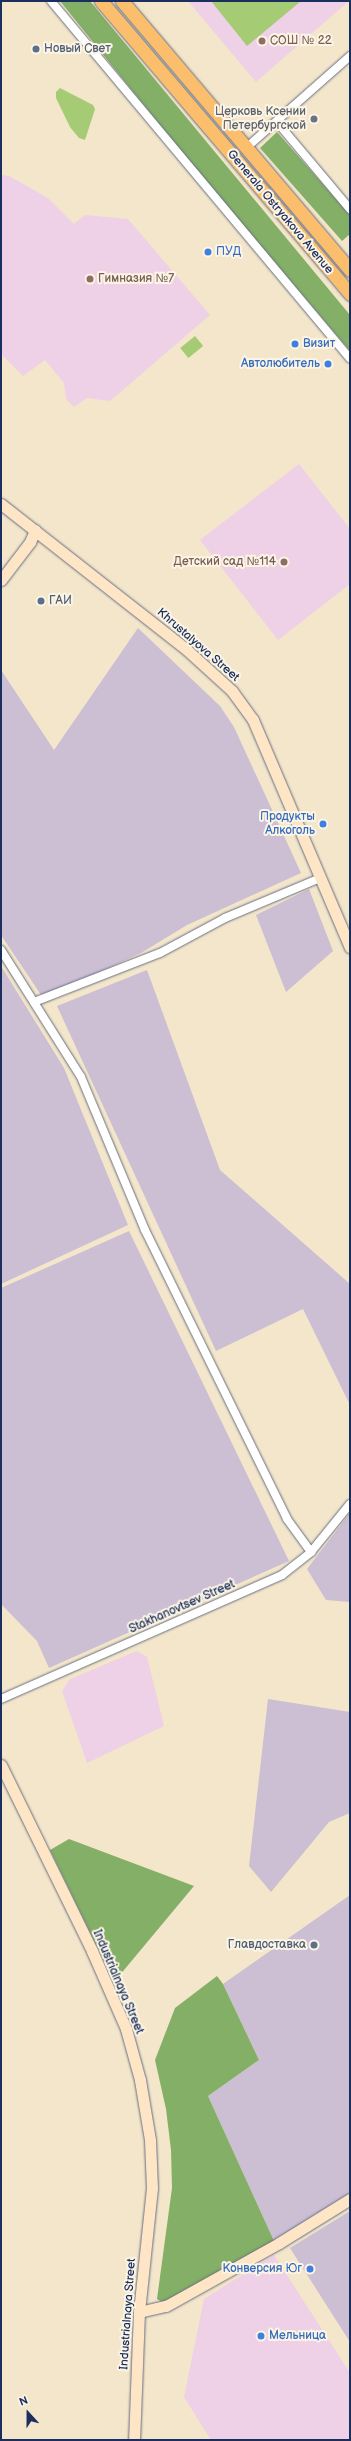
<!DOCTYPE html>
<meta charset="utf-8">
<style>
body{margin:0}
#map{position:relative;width:351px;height:2441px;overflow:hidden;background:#f3e6ca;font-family:"Balsamiq Sans",sans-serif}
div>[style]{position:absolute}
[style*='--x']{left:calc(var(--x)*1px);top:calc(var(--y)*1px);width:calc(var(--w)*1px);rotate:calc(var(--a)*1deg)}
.built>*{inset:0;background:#eed0e7}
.industrial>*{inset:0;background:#ccbed3}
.green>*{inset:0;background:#a5cb75;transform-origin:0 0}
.forest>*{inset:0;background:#84af66}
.roads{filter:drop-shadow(0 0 1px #676f84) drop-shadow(0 0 1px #676f84)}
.minor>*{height:8px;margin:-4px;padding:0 4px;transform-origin:4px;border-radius:4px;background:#fff}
.secondary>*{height:11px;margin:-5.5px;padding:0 5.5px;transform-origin:5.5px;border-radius:5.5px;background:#fde5c5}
.primary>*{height:13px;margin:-6.5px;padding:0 6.5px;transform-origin:6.5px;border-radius:6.5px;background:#fabe6d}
.dots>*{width:11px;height:11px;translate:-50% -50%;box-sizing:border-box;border:2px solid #fcf5e5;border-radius:50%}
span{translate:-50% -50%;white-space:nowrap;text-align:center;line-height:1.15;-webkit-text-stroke:4px #fcf5e5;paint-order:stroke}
.education-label{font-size:12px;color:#785e54}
.left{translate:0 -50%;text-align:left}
.right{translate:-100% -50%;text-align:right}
.service-label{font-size:12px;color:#4e5e75}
.worship-label{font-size:12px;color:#5b616d}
.street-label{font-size:12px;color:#1b2f5e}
.shop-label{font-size:12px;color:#366cbe}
.frame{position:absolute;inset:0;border:2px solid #1b2f5e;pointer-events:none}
.north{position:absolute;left:8px;top:2393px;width:40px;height:40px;-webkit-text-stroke:3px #fcf5e5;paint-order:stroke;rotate:339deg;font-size:11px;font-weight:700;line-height:16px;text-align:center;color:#1b2f5e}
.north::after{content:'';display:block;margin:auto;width:14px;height:18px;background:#1b2f5e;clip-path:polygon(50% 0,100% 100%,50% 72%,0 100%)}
</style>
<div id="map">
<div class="built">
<div style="clip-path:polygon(188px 1px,349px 1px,256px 82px)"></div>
<div style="clip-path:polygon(1px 175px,9px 176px,48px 198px,74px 224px,85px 215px,128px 219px,210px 315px,110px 401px,87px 398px,74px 407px,66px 399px,64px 383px,45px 360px,23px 376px,1px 354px)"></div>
<div style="clip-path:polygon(299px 464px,350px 529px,350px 584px,278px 640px,200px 540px)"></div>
<div style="clip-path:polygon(137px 1651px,147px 1657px,164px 1726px,87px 1763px,62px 1691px,70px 1679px)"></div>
<div style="clip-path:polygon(274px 2255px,350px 2373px,350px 2440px,211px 2440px,184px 2397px,204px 2299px)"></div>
</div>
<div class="industrial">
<div style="clip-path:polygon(138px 628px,220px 706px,234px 727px,301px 873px,187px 925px,141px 953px,43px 998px,1px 935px,1px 670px,54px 750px)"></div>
<div style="clip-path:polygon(309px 889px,333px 951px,286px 992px,256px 915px)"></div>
<div style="clip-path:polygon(1px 966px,64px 1068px,128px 1225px,1px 1284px)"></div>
<div style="clip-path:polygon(147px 970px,220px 1170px,350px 1284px,350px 1405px,303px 1309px,216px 1351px,57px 1006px)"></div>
<div style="clip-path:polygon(129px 1231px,289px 1561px,49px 1668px,37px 1641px,1px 1604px,1px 1288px)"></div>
<div style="clip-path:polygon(350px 1513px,350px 1602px,326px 1600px,307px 1569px)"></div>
<div style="clip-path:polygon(268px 1699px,350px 1712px,350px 1813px,329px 1822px,271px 1892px,249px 1866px)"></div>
<div style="clip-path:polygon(350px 1895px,350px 2195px,274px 2241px,208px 2096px,259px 2060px,223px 1984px)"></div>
<div style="clip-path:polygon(350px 2211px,350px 2342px,290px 2248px)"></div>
</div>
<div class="green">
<div style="clip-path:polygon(211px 1px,301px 1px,247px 46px)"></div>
<div style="clip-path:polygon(60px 88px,93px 105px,95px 109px,85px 140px,79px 138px,70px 127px,56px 98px,56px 92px)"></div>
<div style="left:195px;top:336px;width:13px;height:19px;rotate:51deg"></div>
</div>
<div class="forest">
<div style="clip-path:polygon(60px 1px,90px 1px,350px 315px,350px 351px,188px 160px)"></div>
<div style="clip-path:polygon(277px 132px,350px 215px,350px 234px,342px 241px,260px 148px)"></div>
<div style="clip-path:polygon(69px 1839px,194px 1886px,114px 1982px,50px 1850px)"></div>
<div style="clip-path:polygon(217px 1976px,223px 1984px,259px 2060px,208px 2096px,274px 2241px,165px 2304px,157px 2299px,172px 2188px,171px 2150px,166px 2109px,155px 2060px,175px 2008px)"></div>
</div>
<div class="roads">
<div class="minor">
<div style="--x:51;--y:1;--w:466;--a:50.1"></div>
<div style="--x:277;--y:122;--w:114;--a:50"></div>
<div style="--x:246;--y:148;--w:139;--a:-41.5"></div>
<div style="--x:1;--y:950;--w:150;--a:57.8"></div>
<div style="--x:81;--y:1077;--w:166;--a:67.3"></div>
<div style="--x:145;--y:1230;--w:322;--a:63.8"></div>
<div style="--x:287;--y:1519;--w:41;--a:54"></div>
<div style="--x:34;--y:1002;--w:135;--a:-21.3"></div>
<div style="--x:160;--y:953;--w:74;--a:-28.3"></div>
<div style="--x:225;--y:918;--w:103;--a:-22.8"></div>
<div style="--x:1;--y:1699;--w:307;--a:-23.8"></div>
<div style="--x:282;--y:1575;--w:37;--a:-38"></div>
<div style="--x:311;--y:1552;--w:62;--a:-50.9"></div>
</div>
<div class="secondary">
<div style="--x:1;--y:504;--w:236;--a:38.1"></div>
<div style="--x:187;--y:650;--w:61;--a:42.3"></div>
<div style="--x:232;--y:691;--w:36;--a:54"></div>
<div style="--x:253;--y:720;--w:247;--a:66.9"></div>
<div style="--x:1;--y:580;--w:48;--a:-52.7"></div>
<div style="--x:30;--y:542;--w:13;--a:-67"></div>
<div style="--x:1;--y:1765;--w:207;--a:63.9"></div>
<div style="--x:92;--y:1951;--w:85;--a:66.4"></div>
<div style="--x:126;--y:2029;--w:53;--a:74.6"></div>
<div style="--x:140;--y:2080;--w:61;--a:80.5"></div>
<div style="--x:150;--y:2140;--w:48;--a:87.6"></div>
<div style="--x:152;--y:2188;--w:125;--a:96"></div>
<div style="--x:139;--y:2312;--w:128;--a:92.2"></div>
<div style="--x:139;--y:2312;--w:28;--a:-13"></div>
<div style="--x:166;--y:2306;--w:129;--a:-29.1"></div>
<div style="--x:279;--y:2243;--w:84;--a:-31.8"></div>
</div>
<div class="primary">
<div style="--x:101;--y:1;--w:385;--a:49.6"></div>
<div style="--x:122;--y:1;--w:353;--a:49.7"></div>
</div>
</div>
<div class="dots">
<div style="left:262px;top:41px;background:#8d6e63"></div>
<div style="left:36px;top:49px;background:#5c6f8a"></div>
<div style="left:314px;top:119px;background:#6b7280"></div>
<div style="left:208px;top:252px;background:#3f7fe0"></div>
<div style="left:90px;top:279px;background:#8d6e63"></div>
<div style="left:295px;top:344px;background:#3f7fe0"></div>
<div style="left:328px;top:364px;background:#3f7fe0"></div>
<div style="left:284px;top:562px;background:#8d6e63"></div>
<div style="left:41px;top:601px;background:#5c6f8a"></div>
<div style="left:323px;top:824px;background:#3f7fe0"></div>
<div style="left:314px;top:1945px;background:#5c6f8a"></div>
<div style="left:310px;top:2269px;background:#3f7fe0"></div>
<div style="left:261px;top:2336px;background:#3f7fe0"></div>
</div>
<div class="education-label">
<span class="left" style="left:270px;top:41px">СОШ № 22</span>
<span class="left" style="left:98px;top:279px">Гимназия №7</span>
<span class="right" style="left:276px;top:562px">Детский сад №114</span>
</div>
<div class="service-label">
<span class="left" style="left:44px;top:49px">Новый Свет</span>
<span class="left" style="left:49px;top:601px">ГАИ</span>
<span class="right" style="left:306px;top:1945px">Главдоставка</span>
</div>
<div class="worship-label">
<span class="right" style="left:306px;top:119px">Церковь Ксении<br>Петербургской</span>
</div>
<div class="street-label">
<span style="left:280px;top:212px;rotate:50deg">Generala Ostryakova Avenue</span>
<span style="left:198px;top:645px;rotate:41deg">Khrustalyova Street</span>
<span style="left:182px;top:1607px;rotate:-24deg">Stakhanovtsev Street</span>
<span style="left:118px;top:1982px;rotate:67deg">Industrialnaya Street</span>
<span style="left:128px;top:2314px;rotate:-86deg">Industrialnaya Street</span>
</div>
<div class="shop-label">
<span class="left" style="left:216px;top:252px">ПУД</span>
<span class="left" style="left:303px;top:344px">Визит</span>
<span class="right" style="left:320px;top:364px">Автолюбитель</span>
<span class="right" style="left:315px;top:824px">Продукты<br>Алкоголь</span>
<span class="right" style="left:302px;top:2269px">Конверсия Юг</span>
<span class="left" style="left:269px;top:2336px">Мельница</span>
</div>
<div class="frame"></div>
<div class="north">N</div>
</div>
